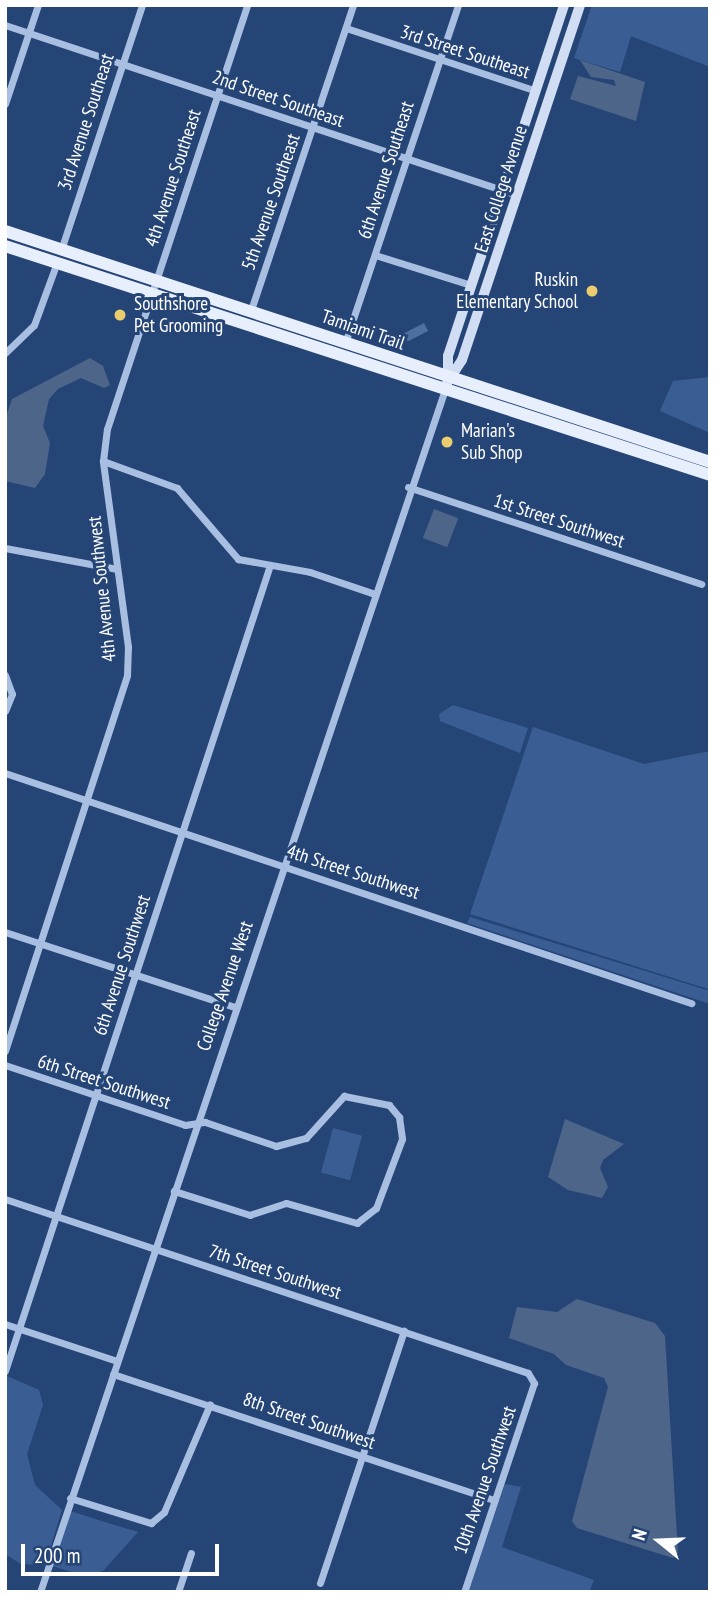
<!DOCTYPE html>
<style>
body{margin:0}
#map{position:relative;width:715px;height:1597px;overflow:hidden;background:#264577;font-family:"PT Sans Narrow",sans-serif}
div>[style]{position:absolute}
[style*='--x']{left:calc(var(--x)*1px);top:calc(var(--y)*1px);width:calc(var(--w)*1px);rotate:calc(var(--a)*1deg)}
.green>*{inset:0;background:#3a5e94;transform-origin:0 0}
.water>*{inset:0;background:#4e658a;transform-origin:0 0}
.building>*{inset:0;background:#4f6fa0;transform-origin:0 0}
.street>*{height:7px;margin:-3.5px;padding:0 3.5px;transform-origin:3.5px;border-radius:3.5px;background:#a8bfe2}
.secondary>*{height:10px;margin:-5px;padding:0 5px;transform-origin:5px;border-radius:5px;background:#d0ddf3}
.primary>*{height:12px;margin:-6px;padding:0 6px;transform-origin:6px;border-radius:6px;background:#e7eefc}
.dots>*{width:19px;height:19px;translate:-50% -50%;box-sizing:border-box;border:4px solid #264577;border-radius:50%}
span{translate:-50% -50%;white-space:nowrap;text-align:center;line-height:1.15;-webkit-text-stroke:6px #264577;paint-order:stroke}
.street-label{font-size:19px;color:#fff}
.poi-label{font-size:19px;color:#fff}
.right{translate:-100% -50%;text-align:right}
.left{translate:0 -50%;text-align:left}
.frame{position:absolute;inset:0;border:7px solid #fff;pointer-events:none}
.north{position:absolute;left:624px;top:1506px;width:70px;height:70px;-webkit-text-stroke:5px #264577;paint-order:stroke;rotate:288deg;font-size:19px;font-weight:700;line-height:28px;text-align:center;color:#fff}
.north::after{content:'';display:block;margin:auto;width:24px;height:32px;background:#fff;clip-path:polygon(50% 0,100% 100%,50% 72%,0 100%)}
.scale{position:absolute;left:21px;top:1544px;width:198px;height:32px;box-sizing:border-box;border:4px solid #fff;border-top:0;padding-left:9px;font-size:21px;line-height:24px;white-space:nowrap;color:#fff;-webkit-text-stroke:5px #264577;paint-order:stroke}
</style>
<div id="map">
<div class="green">
<div style="clip-path:polygon(592px 5px,710px 5px,710px 67px,631px 36px,620px 72px,574px 58px)"></div>
<div style="clip-path:polygon(710px 377px,710px 433px,660px 411px,673px 381px)"></div>
<div style="clip-path:polygon(453px 705px,528px 728px,520px 753px,440px 721px,439px 714px)"></div>
<div style="clip-path:polygon(533px 727px,644px 764px,710px 751px,708px 989px,470px 914px)"></div>
<div style="clip-path:polygon(470px 917px,710px 991px,710px 1004px,467px 923px)"></div>
<div style="left:333px;top:1128px;width:30px;height:46px;rotate:15deg"></div>
<div style="clip-path:polygon(7px 1376px,39px 1390px,43px 1405px,27px 1454px,35px 1485px,62px 1510px,45px 1565px,21px 1564px,5px 1554px)"></div>
<div style="clip-path:polygon(505px 1484px,521px 1487px,502px 1547px,594px 1580px,589px 1592px,468px 1592px)"></div>
<div style="clip-path:polygon(70px 1511px,108px 1523px,138px 1532px,103px 1571px,85px 1576px,52px 1566px)"></div>
</div>
<div class="water">
<div style="clip-path:polygon(580px 60px,645px 82px,636px 121px,570px 99px,578px 76px,616px 86px,614px 80px,591px 77px)"></div>
<div style="clip-path:polygon(90px 358px,103px 366px,110px 385px,104px 388px,81px 378px,58px 389px,49px 399px,43px 426px,50px 443px,45px 474px,35px 488px,5px 481px,5px 420px,12px 399px)"></div>
<div style="left:434px;top:509px;width:26px;height:31px;rotate:21deg"></div>
<div style="clip-path:polygon(565px 1119px,624px 1144px,603px 1160px,600px 1168px,608px 1187px,602px 1198px,568px 1190px,548px 1177px)"></div>
<div style="clip-path:polygon(577px 1299px,655px 1323px,665px 1336px,678px 1553px,673px 1558px,577px 1528px,572px 1521px,608px 1387px,604px 1378px,566px 1365px,554px 1354px,509px 1338px,517px 1307px,557px 1312px)"></div>
</div>
<div class="building">
<div style="left:424px;top:323px;width:9px;height:23px;rotate:63deg"></div>
</div>
<div class="street">
<div style="--x:5;--y:25;--w:539;--a:18.37"></div>
<div style="--x:346;--y:28;--w:200;--a:18.3"></div>
<div style="--x:5;--y:104;--w:104;--a:-71.6"></div>
<div style="--x:61;--y:250;--w:258;--a:-71.7"></div>
<div style="--x:375;--y:255;--w:101;--a:17.4"></div>
<div style="--x:250;--y:313;--w:325;--a:-71.5"></div>
<div style="--x:345;--y:343;--w:356;--a:-71.5"></div>
<div style="--x:5;--y:353;--w:40;--a:-44"></div>
<div style="--x:34;--y:325;--w:67;--a:-69.9"></div>
<div style="--x:103;--y:461;--w:79;--a:20"></div>
<div style="--x:177;--y:488;--w:94;--a:49.3"></div>
<div style="--x:238;--y:559;--w:73;--a:10.2"></div>
<div style="--x:310;--y:572;--w:65;--a:18.7"></div>
<div style="--x:408;--y:487;--w:309;--a:18.3"></div>
<div style="--x:5;--y:548;--w:114;--a:10.6"></div>
<div style="--x:5;--y:675;--w:20;--a:70"></div>
<div style="--x:12;--y:694;--w:18;--a:112"></div>
<div style="--x:5;--y:773;--w:724;--a:18.54"></div>
<div style="--x:5;--y:932;--w:242;--a:18.1"></div>
<div style="--x:5;--y:1051;--w:395;--a:-72"></div>
<div style="--x:127;--y:675;--w:28;--a:-88"></div>
<div style="--x:128;--y:647;--w:188;--a:-97.7"></div>
<div style="--x:103;--y:461;--w:32;--a:-83"></div>
<div style="--x:107;--y:429;--w:447;--a:-71.7"></div>
<div style="--x:5;--y:1065;--w:190;--a:18.4"></div>
<div style="--x:185;--y:1125;--w:20;--a:-9"></div>
<div style="--x:205;--y:1122;--w:75;--a:18.7"></div>
<div style="--x:276;--y:1146;--w:31;--a:-15"></div>
<div style="--x:306;--y:1138;--w:57;--a:-47.9"></div>
<div style="--x:344;--y:1096;--w:46;--a:11.3"></div>
<div style="--x:389;--y:1105;--w:16;--a:50"></div>
<div style="--x:399;--y:1117;--w:22;--a:82"></div>
<div style="--x:402;--y:1139;--w:74;--a:110.6"></div>
<div style="--x:376;--y:1208;--w:24;--a:142"></div>
<div style="--x:357;--y:1223;--w:74;--a:-164.3"></div>
<div style="--x:286;--y:1203;--w:38;--a:162"></div>
<div style="--x:250;--y:1215;--w:80;--a:-162.5"></div>
<div style="--x:5;--y:1199;--w:551;--a:18.4"></div>
<div style="--x:528;--y:1373;--w:12;--a:59"></div>
<div style="--x:534;--y:1383;--w:220;--a:108.5"></div>
<div style="--x:5;--y:1324;--w:118;--a:18.3"></div>
<div style="--x:5;--y:1371;--w:845;--a:-71.8"></div>
<div style="--x:113;--y:1374;--w:402;--a:18.3"></div>
<div style="--x:70;--y:1498;--w:85;--a:17.2"></div>
<div style="--x:151;--y:1523;--w:17;--a:-40"></div>
<div style="--x:164;--y:1512;--w:117;--a:-66.9"></div>
<div style="--x:320;--y:1583;--w:266;--a:-71.6"></div>
<div style="--x:40;--y:1592;--w:1266;--a:-71.39"></div>
<div style="--x:178;--y:1592;--w:41;--a:-71.6"></div>
</div>
<div class="secondary">
<div style="--x:448;--y:379;--w:23;--a:-90"></div>
<div style="--x:448;--y:356;--w:370;--a:-71.7"></div>
<div style="--x:447;--y:383;--w:27;--a:-57"></div>
<div style="--x:462;--y:360;--w:374;--a:-71.6"></div>
</div>
<div class="primary">
<div style="--x:5;--y:231;--w:742;--a:18.14"></div>
<div style="--x:5;--y:246;--w:741;--a:17.99"></div>
</div>
<div class="dots">
<div style="left:592px;top:291px;background:#ebcd6d"></div>
<div style="left:120px;top:315px;background:#ebcd6d"></div>
<div style="left:447px;top:442px;background:#ebcd6d"></div>
</div>
<div class="street-label">
<span style="left:465px;top:52px;rotate:18deg">3rd Street Southeast</span>
<span style="left:278px;top:99px;rotate:19deg">2nd Street Southeast</span>
<span style="left:86px;top:122px;rotate:-72deg">3rd Avenue Southeast</span>
<span style="left:386px;top:170px;rotate:-72deg">6th Avenue Southeast</span>
<span style="left:173px;top:178px;rotate:-72deg">4th Avenue Southeast</span>
<span style="left:501px;top:189px;rotate:-72deg">East College Avenue</span>
<span style="left:271px;top:202px;rotate:-71deg">5th Avenue Southeast</span>
<span style="left:363px;top:330px;rotate:19deg">Tamiami Trail</span>
<span style="left:559px;top:521px;rotate:18deg">1st Street Southwest</span>
<span style="left:102px;top:589px;rotate:-96deg">4th Avenue Southwest</span>
<span style="left:353px;top:872px;rotate:18deg">4th Street Southwest</span>
<span style="left:122px;top:965px;rotate:-72deg">6th Avenue Southwest</span>
<span style="left:225px;top:986px;rotate:-71deg">College Avenue West</span>
<span style="left:104px;top:1082px;rotate:18deg">6th Street Southwest</span>
<span style="left:275px;top:1272px;rotate:18deg">7th Street Southwest</span>
<span style="left:309px;top:1421px;rotate:19deg">8th Street Southwest</span>
<span style="left:485px;top:1480px;rotate:-71deg">10th Avenue Southwest</span>
</div>
<div class="poi-label">
<span class="right" style="left:578px;top:291px">Ruskin<br>Elementary School</span>
<span class="left" style="left:134px;top:315px">Southshore<br>Pet Grooming</span>
<span class="left" style="left:461px;top:442px">Marian's<br>Sub Shop</span>
</div>
<div class="frame"></div>
<div class="north">N</div>
<div class="scale">200 m</div>
</div>
